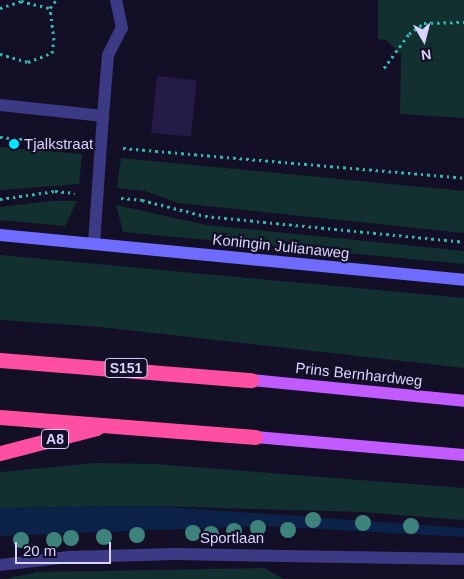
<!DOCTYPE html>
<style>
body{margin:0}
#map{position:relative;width:464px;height:579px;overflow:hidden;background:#130f26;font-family:Helvetica,sans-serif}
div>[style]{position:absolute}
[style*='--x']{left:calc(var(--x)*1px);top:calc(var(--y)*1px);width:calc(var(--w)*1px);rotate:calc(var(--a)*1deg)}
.green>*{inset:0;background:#12302f}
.water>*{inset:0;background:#0c2248}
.building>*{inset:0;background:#241b47;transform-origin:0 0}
.path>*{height:3px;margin-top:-1.5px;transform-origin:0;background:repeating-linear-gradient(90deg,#2fb8b0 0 2.5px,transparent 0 6.5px)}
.service>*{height:12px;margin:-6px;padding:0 6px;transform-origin:6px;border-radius:6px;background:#3d3a85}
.minor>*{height:12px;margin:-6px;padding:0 6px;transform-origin:6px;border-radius:6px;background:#3d3a85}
.secondary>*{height:12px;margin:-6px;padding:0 6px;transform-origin:6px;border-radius:6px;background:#6f6bff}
.primary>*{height:12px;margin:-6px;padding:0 6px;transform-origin:6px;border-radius:6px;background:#c25bff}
.motorway>*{height:15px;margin:-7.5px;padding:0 7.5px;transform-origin:7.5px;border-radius:7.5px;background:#ff4fa3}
.trees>*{width:16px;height:16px;margin:-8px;border-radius:50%;background:#3d827b}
.dots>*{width:14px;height:14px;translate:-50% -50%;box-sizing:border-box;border:2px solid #130f26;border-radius:50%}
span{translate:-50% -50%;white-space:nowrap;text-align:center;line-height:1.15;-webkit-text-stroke:4.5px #130f26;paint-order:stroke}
.shield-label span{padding:1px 4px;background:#130f26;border:1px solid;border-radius:4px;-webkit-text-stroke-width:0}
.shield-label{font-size:14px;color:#d9d4ff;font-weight:700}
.poi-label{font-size:15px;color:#d9d4ff}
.left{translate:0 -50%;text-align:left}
.street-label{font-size:15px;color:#d9d4ff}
.north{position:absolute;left:399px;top:15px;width:50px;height:50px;-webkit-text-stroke:4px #130f26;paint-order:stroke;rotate:172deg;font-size:14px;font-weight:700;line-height:20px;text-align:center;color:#d9d4ff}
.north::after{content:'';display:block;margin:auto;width:18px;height:22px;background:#d9d4ff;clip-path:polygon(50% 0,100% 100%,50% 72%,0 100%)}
.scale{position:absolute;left:15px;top:542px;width:96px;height:22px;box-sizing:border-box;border:2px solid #d9d4ff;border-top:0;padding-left:6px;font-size:15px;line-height:18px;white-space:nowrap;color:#d9d4ff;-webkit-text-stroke:4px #130f26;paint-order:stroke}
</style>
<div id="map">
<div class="green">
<div style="clip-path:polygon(378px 0,464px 0,464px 118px,400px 114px,401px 54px,386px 40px,378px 39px)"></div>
<div style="clip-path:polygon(0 147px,82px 154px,79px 184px,0 190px)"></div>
<div style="clip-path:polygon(121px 158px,464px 191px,464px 233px,178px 203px,145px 191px,117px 188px)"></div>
<div style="clip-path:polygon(51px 201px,77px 201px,65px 226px,0 220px,0 207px)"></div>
<div style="clip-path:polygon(116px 205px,207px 225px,464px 251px,464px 264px,123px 232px)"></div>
<div style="clip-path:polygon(0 255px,464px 298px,464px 368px,100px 327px,0 320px)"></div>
<div style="clip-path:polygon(95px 463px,156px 464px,464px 488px,464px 520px,362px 512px,154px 506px,0 508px,0 472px)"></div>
<div style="clip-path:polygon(264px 568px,284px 579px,4px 579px,37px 572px)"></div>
</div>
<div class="water">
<div style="clip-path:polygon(154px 506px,464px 528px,464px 537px,263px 526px,0 536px,0 508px)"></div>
</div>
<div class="building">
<div style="left:157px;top:76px;width:40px;height:57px;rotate:6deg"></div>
</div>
<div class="path">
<div style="--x:0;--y:8;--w:22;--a:-18"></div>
<div style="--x:21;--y:1;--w:30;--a:14"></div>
<div style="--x:0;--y:54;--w:29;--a:16"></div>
<div style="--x:28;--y:62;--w:26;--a:-21"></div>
<div style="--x:52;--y:53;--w:13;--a:-81"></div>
<div style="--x:54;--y:40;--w:32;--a:-97"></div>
<div style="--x:50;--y:8;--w:10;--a:-53"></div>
<div style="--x:384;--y:68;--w:42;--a:-53.7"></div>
<div style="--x:409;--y:34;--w:19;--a:-36"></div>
<div style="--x:424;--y:23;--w:40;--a:-1.4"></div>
<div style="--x:0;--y:137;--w:79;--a:5.1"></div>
<div style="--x:123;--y:148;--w:342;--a:5"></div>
<div style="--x:121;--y:198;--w:21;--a:5"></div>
<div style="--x:142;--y:200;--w:65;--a:14.3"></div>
<div style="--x:205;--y:216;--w:260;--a:5.7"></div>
<div style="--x:0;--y:199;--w:56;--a:-8.3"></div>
<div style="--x:55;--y:191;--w:20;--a:6"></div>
</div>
<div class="service">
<div style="--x:0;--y:105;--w:104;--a:6.1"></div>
<div style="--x:103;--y:116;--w:61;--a:-85.3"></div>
<div style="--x:108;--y:55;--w:30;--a:-63"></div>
<div style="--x:122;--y:28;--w:29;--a:-102"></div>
<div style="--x:94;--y:244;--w:128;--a:-86"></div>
</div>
<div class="minor">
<div style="--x:0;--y:565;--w:69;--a:-6.6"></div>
<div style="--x:69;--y:557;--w:106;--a:-1.6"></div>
<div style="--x:175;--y:554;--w:289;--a:1"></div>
</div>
<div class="secondary">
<div style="--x:0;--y:235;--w:466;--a:5.5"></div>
</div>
<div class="primary">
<div style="--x:251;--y:380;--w:214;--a:5.6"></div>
<div style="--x:255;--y:437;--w:210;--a:4.9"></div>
</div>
<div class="motorway">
<div style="--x:0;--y:360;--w:252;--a:4.6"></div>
<div style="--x:0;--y:417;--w:256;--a:4.5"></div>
<div style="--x:0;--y:453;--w:100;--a:-14.5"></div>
</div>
<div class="trees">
<div style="left:313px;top:520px"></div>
<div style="left:363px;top:523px"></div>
<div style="left:411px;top:526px"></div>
<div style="left:258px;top:528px"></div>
<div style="left:288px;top:530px"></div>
<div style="left:234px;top:531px"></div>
<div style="left:193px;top:533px"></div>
<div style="left:211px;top:534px"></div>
<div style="left:137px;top:535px"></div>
<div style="left:104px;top:537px"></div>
<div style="left:71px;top:538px"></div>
<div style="left:21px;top:540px"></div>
<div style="left:54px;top:540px"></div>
</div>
<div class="dots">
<div style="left:14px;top:144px;background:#00e5ff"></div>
</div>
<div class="shield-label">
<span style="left:126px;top:368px">S151</span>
<span style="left:55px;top:439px">A8</span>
</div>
<div class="poi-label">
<span class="left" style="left:24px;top:144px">Tjalkstraat</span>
</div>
<div class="street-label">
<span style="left:281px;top:246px;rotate:6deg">Koningin Julianaweg</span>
<span style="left:359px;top:374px;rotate:6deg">Prins Bernhardweg</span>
<span style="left:232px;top:538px">Sportlaan</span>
</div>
<div class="north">N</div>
<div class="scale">20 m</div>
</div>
